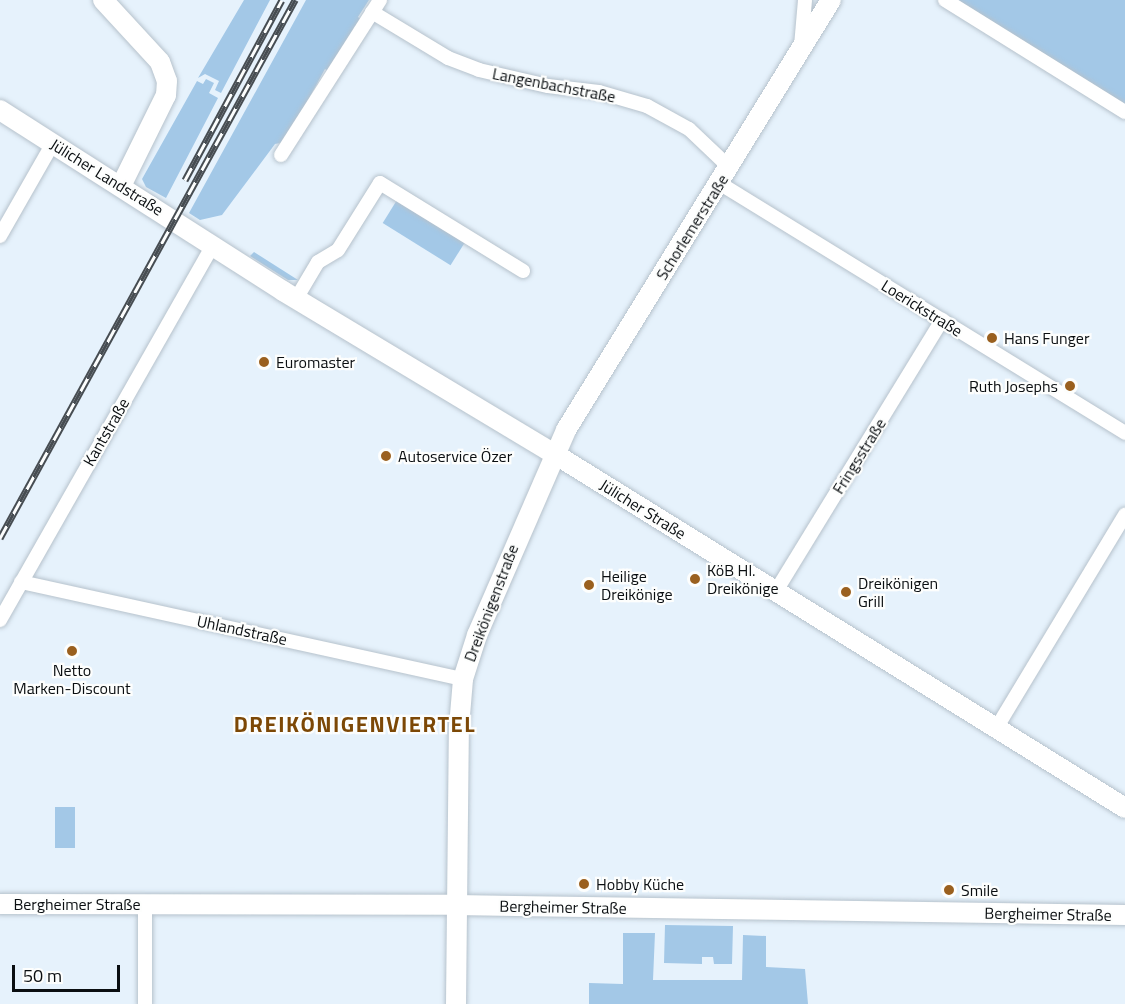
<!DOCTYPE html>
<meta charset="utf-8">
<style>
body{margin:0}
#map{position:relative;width:1125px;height:1004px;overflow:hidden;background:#e6f2fc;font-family:"Titillium Web",sans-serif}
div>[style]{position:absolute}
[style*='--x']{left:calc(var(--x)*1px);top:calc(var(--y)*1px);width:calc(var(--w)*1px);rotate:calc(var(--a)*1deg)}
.green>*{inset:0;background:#a3c8e7;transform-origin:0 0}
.roads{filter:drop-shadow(0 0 2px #b6c2cc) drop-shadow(0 0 2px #b6c2cc)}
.street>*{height:14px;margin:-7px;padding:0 7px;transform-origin:7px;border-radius:7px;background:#fff}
.secondary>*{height:20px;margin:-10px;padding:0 10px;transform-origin:10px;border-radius:10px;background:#fff}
.rail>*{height:7px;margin-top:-3.5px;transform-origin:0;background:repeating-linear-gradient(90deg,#fdfefd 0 14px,#474d52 0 28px);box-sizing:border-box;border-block:2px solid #474d52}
.dots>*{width:16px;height:16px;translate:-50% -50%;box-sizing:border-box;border:3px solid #fdfefd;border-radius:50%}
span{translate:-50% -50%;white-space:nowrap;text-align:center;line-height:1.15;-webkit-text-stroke:4.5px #fdfefd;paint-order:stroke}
.street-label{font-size:16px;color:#0a0e11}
.poi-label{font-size:16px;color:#0a0e11}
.left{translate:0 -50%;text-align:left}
.right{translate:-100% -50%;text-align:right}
.district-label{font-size:22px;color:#7c4806;font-weight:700;letter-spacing:1.5px}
.scale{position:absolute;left:12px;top:965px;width:108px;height:27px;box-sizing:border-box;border:3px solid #0a0e11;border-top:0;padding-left:8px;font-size:18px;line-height:21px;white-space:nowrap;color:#0a0e11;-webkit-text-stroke:4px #fdfefd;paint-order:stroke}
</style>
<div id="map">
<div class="green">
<div style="clip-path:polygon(244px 0,270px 0,221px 93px,215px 90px,219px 81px,205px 74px,198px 78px)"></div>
<div style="clip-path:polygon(306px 0,369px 0,358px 17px,362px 20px,329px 71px,325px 69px,285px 142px,275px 144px,222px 215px,200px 220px,189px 213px)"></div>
<div style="clip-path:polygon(957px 0,1125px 0,1125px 105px)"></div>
<div style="clip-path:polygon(206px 79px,214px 83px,209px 93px,218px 98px,166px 198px,146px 187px,142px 179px,197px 81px,203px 84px)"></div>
<div style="left:397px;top:200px;width:80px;height:27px;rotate:32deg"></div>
<div style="clip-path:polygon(254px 252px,298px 280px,288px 280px,250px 256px)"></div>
<div style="left:55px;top:807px;width:20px;height:41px"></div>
<div style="clip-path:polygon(665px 925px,733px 926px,732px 964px,714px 964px,713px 957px,702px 957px,702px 964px,664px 963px)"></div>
<div style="clip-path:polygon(623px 933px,655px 933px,653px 980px,742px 980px,743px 935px,766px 936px,766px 967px,805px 969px,808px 1004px,589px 1004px,589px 983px,623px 984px)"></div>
</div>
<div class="roads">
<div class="street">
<div style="--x:945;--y:0;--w:212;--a:31.9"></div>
<div style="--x:372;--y:12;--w:89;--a:31.2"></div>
<div style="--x:448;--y:58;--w:33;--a:21"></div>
<div style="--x:479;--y:70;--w:71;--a:13.1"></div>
<div style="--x:548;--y:86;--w:51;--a:6.7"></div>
<div style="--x:599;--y:92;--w:50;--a:16.3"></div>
<div style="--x:647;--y:106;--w:48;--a:28.7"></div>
<div style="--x:689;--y:129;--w:55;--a:43.5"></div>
<div style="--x:801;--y:46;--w:46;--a:-85"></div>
<div style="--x:281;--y:155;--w:184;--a:-57.4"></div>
<div style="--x:719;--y:183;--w:477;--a:31.6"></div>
<div style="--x:0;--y:236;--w:107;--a:-60.3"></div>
<div style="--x:296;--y:299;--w:43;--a:-59.3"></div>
<div style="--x:318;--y:262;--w:23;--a:-31"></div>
<div style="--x:338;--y:250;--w:79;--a:-57.9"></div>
<div style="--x:380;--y:183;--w:168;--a:31.6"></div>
<div style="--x:21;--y:582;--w:453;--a:12.4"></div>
<div style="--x:776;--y:591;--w:318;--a:-58.5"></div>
<div style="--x:0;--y:620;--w:431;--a:-60.4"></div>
<div style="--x:997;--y:727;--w:248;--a:-58.9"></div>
<div style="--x:145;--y:1004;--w:100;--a:-90"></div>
</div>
<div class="secondary">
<div style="--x:103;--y:0;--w:84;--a:47.4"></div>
<div style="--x:160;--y:62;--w:20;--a:70"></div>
<div style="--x:167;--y:81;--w:14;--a:94"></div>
<div style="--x:166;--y:95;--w:102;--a:116.3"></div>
<div style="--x:0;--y:110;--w:336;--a:32.6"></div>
<div style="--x:283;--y:291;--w:315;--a:31"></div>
<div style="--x:553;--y:453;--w:673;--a:31.82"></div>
<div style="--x:0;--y:904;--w:455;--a:0.1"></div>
<div style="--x:455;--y:905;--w:670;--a:0.86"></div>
<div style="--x:456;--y:1004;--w:277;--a:-89.4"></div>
<div style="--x:459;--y:727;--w:48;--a:-85.2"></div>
<div style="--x:463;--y:679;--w:46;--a:-72.3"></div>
<div style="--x:477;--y:635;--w:223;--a:-66.5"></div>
<div style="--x:566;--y:430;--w:505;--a:-58.36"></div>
</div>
</div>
<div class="rail">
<div style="--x:185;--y:180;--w:204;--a:-61.7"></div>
<div style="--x:0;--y:538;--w:614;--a:-61.26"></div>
</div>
<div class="dots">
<div style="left:992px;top:338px;background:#9a601f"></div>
<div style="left:264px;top:362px;background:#9a601f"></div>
<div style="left:1070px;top:386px;background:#9a601f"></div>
<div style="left:386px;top:456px;background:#9a601f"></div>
<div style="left:695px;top:579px;background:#9a601f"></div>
<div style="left:589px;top:585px;background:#9a601f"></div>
<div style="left:846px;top:592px;background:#9a601f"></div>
<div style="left:72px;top:651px;background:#9a601f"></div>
<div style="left:584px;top:884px;background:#9a601f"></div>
<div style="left:949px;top:890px;background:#9a601f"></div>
</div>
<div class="street-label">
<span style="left:554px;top:85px;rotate:11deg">Langenbachstraße</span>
<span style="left:107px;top:177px;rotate:32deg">Jülicher Landstraße</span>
<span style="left:692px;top:227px;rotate:-58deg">Schorlemerstraße</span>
<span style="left:922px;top:308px;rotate:32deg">Loerickstraße</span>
<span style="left:106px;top:432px;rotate:-60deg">Kantstraße</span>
<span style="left:859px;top:456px;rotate:-58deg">Fringsstraße</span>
<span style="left:643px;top:509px;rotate:32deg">Jülicher Straße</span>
<span style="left:491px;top:603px;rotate:-69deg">Dreikönigenstraße</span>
<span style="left:242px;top:630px;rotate:12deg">Uhlandstraße</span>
<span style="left:77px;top:904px">Bergheimer Straße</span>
<span style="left:563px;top:907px;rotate:1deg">Bergheimer Straße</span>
<span style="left:1048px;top:914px;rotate:1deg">Bergheimer Straße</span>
</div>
<div class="poi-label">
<span class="left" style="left:1004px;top:338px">Hans Funger</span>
<span class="left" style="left:276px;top:362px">Euromaster</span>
<span class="right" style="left:1058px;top:386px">Ruth Josephs</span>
<span class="left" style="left:398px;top:456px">Autoservice Özer</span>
<span class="left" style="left:707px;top:579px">KöB Hl.<br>Dreikönige</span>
<span class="left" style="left:601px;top:585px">Heilige<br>Dreikönige</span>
<span class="left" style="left:858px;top:592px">Dreikönigen<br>Grill</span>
<span style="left:72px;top:679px">Netto<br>Marken-Discount</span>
<span class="left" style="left:596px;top:884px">Hobby Küche</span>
<span class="left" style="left:961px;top:890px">Smile</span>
</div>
<div class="district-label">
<span style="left:355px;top:725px">DREIKÖNIGENVIERTEL</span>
</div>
<div class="scale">50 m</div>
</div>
